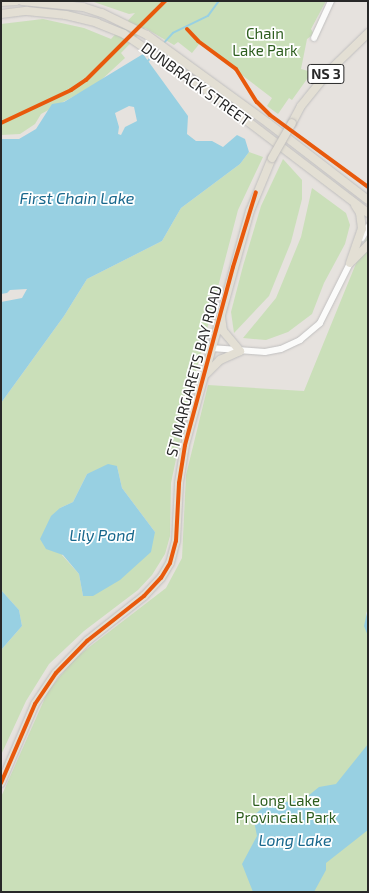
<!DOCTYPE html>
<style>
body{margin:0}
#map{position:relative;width:369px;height:893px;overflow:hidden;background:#e6e2de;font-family:"Exo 2",sans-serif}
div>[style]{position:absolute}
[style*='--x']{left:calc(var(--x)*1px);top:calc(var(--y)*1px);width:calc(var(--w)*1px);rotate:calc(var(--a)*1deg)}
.green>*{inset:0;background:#cadfb9}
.water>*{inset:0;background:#98d0e2}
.stream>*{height:1.5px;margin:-0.75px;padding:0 0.75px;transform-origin:0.75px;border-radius:0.75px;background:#98d0e2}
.roads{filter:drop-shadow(0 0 1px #c0bfbf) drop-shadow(0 0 1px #c0bfbf)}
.minor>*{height:6px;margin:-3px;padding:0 3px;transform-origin:3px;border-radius:3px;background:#fbfbfa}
.major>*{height:8px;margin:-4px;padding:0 4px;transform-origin:4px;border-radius:4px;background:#e3dfd4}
.bridges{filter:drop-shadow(0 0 1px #bfbdbc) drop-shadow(0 0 1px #bfbdbc)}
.major-bridge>*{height:8px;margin:-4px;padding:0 4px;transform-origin:4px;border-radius:4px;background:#e3dfd4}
.cycleway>*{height:4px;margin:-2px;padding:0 2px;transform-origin:2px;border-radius:2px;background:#e8590c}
span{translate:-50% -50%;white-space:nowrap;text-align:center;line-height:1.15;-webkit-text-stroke:3.5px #fff;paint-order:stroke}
.shield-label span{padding:1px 3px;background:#fff;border:1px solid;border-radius:3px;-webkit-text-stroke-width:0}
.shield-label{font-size:14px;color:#282828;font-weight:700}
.park-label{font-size:15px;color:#2e5e1f}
.street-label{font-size:15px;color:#282828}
.water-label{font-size:16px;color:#18678c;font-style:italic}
.frame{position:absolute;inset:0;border:2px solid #282828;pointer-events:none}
</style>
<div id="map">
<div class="green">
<div style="clip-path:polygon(91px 1px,326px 1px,311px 29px,314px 34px,307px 39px,301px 69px,312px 72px,292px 100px,289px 98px,278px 114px,267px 106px,272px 98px,200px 43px,192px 53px,178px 42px,174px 45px,145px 28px,121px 53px,125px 58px,98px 83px,41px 114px,35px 124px,20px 134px,1px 135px,1px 24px,43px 19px,84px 28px,111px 39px,135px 13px,129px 14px)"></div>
<div style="clip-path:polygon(evenodd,249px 152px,263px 157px,238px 210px,188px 402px,171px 483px,170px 536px,165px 554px,152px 575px,138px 590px,84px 631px,49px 664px,26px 701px,1px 755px,1px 650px,22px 626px,19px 610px,1px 590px,1px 403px,64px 316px,87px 279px,162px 241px,181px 208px,240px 164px,249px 152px,117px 466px,122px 488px,155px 532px,83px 596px,79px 574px,62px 555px,60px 508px,73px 502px,87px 474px,117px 466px)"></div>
<div style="clip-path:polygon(283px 159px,302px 180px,302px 199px,291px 242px,269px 296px,234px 333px,231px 312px,243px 266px,261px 206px)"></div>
<div style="clip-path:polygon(312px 188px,346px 213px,350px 225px,345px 244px,324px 283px,312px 314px,288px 332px,266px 340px,243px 338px,276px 298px,301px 237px)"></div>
<div style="clip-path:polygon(368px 234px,368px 608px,366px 614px,368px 636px,368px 892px,1px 892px,1px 797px,48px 691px,75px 658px,166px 588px,182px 558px,186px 475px,208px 385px,304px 391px)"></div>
</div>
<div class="water">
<div style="clip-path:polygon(evenodd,143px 54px,188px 116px,187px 134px,196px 141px,212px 141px,223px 147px,237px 135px,245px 139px,249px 152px,240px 164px,181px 208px,162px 241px,87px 279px,64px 316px,1px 403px,1px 302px,22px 298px,27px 289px,10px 290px,7px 293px,1px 294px,1px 139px,19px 139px,36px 129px,52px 104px,64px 102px,143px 54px,129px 106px,134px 107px,137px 121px,125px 127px,121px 135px,118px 134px,119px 127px,115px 113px,129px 106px)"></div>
<div style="clip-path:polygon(108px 464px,117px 466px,122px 488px,155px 532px,151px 552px,120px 580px,93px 596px,83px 596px,79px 574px,63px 555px,46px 549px,40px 539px,51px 516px,60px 508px,73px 502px,87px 474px)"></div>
<div style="clip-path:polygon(1px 590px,19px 610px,22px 626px,1px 650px)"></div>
<div style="clip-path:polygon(368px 608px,368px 636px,364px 626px)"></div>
<div style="clip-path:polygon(368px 744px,368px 830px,326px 863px,326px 870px,314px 892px,253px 892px,242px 864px,257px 836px,253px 816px,267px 804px,303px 800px,319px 787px,336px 784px)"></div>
</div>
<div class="stream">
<div style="--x:164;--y:43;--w:13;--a:-48"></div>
<div style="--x:173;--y:33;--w:39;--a:-26"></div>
<div style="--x:208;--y:16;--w:19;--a:-54"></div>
<div style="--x:148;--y:61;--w:6;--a:-51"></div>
</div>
<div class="roads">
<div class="minor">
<div style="--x:314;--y:38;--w:41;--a:-65.3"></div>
<div style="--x:362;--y:238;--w:13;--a:-61"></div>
<div style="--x:211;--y:348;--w:54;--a:4.2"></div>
<div style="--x:265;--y:352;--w:16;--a:-11"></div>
<div style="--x:281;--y:349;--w:21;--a:-25"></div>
<div style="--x:300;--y:340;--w:26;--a:-40"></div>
<div style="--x:320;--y:323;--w:72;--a:-63.4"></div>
</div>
<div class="major">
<div style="--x:22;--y:1;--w:61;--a:5.6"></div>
<div style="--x:83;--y:7;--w:20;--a:18"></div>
<div style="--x:102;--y:13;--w:50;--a:26.1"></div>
<div style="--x:147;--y:35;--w:150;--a:36"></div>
<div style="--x:268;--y:123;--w:126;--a:37.6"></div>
<div style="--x:1;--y:2;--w:15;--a:-4"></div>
<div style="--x:1;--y:14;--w:26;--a:-7"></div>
<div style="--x:27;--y:11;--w:39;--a:6"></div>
<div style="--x:66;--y:15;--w:32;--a:14"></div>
<div style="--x:97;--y:23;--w:29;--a:22"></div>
<div style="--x:124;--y:34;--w:97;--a:34"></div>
<div style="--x:204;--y:88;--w:206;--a:37.3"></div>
<div style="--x:292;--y:123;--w:19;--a:-62"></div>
<div style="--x:301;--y:106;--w:46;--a:-51.1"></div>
<div style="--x:330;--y:70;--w:53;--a:-44.2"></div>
<div style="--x:352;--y:261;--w:23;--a:-45"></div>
<div style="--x:350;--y:263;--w:36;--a:-71"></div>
<div style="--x:362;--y:229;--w:16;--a:-97"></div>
<div style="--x:360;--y:213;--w:9;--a:-122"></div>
<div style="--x:206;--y:374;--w:20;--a:-45"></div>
<div style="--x:220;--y:360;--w:22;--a:-24"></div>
<div style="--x:240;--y:351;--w:26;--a:-130"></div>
<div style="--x:223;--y:331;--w:14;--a:-98"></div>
<div style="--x:1;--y:783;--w:86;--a:-66.7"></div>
<div style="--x:35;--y:704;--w:37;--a:-56"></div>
<div style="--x:56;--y:673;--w:45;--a:-45.9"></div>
<div style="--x:87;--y:641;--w:73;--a:-38.3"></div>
<div style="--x:144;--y:596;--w:25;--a:-47"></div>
<div style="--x:161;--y:578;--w:17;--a:-59"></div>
<div style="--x:170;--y:563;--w:23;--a:-75"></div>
<div style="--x:176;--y:541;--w:58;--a:-87"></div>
<div style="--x:179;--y:483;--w:38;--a:-81"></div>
<div style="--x:185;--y:445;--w:243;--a:-74.5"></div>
<div style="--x:250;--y:211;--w:57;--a:-67.5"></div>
</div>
</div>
<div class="bridges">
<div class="major-bridge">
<div style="--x:272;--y:158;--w:40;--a:-60.3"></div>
</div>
</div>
<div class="cycleway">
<div style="--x:187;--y:29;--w:16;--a:47"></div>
<div style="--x:198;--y:41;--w:47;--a:36.4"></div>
<div style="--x:236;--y:69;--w:39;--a:58"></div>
<div style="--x:257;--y:102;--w:18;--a:45"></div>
<div style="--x:270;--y:115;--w:122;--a:36.3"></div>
<div style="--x:1;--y:123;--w:77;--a:-25.2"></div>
<div style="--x:71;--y:90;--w:18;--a:-34"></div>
<div style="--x:86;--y:80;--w:112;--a:-45"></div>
<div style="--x:1;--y:783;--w:86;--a:-66.7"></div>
<div style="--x:35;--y:704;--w:37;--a:-56"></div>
<div style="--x:56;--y:673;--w:45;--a:-45.9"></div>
<div style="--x:87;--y:641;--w:73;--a:-38.3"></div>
<div style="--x:144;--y:596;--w:25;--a:-47"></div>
<div style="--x:161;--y:578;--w:17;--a:-59"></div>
<div style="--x:170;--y:563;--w:23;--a:-75"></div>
<div style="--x:176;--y:541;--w:58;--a:-87"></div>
<div style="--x:179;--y:483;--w:38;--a:-81"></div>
<div style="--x:185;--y:445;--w:184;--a:-74.9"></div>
<div style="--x:233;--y:267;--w:78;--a:-73"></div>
</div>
<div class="shield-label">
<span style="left:326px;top:74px">NS 3</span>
</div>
<div class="park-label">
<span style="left:265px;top:42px">Chain<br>Lake Park</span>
<span style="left:286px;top:809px">Long Lake<br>Provincial Park</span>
</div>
<div class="street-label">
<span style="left:196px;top:84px;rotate:36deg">DUNBRACK STREET</span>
<span style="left:194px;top:371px;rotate:-75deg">ST MARGARETS BAY ROAD</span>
</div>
<div class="water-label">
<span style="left:77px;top:198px">First Chain Lake</span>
<span style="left:102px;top:535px">Lily Pond</span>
<span style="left:295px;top:840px">Long Lake</span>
</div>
<div class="frame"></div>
</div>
